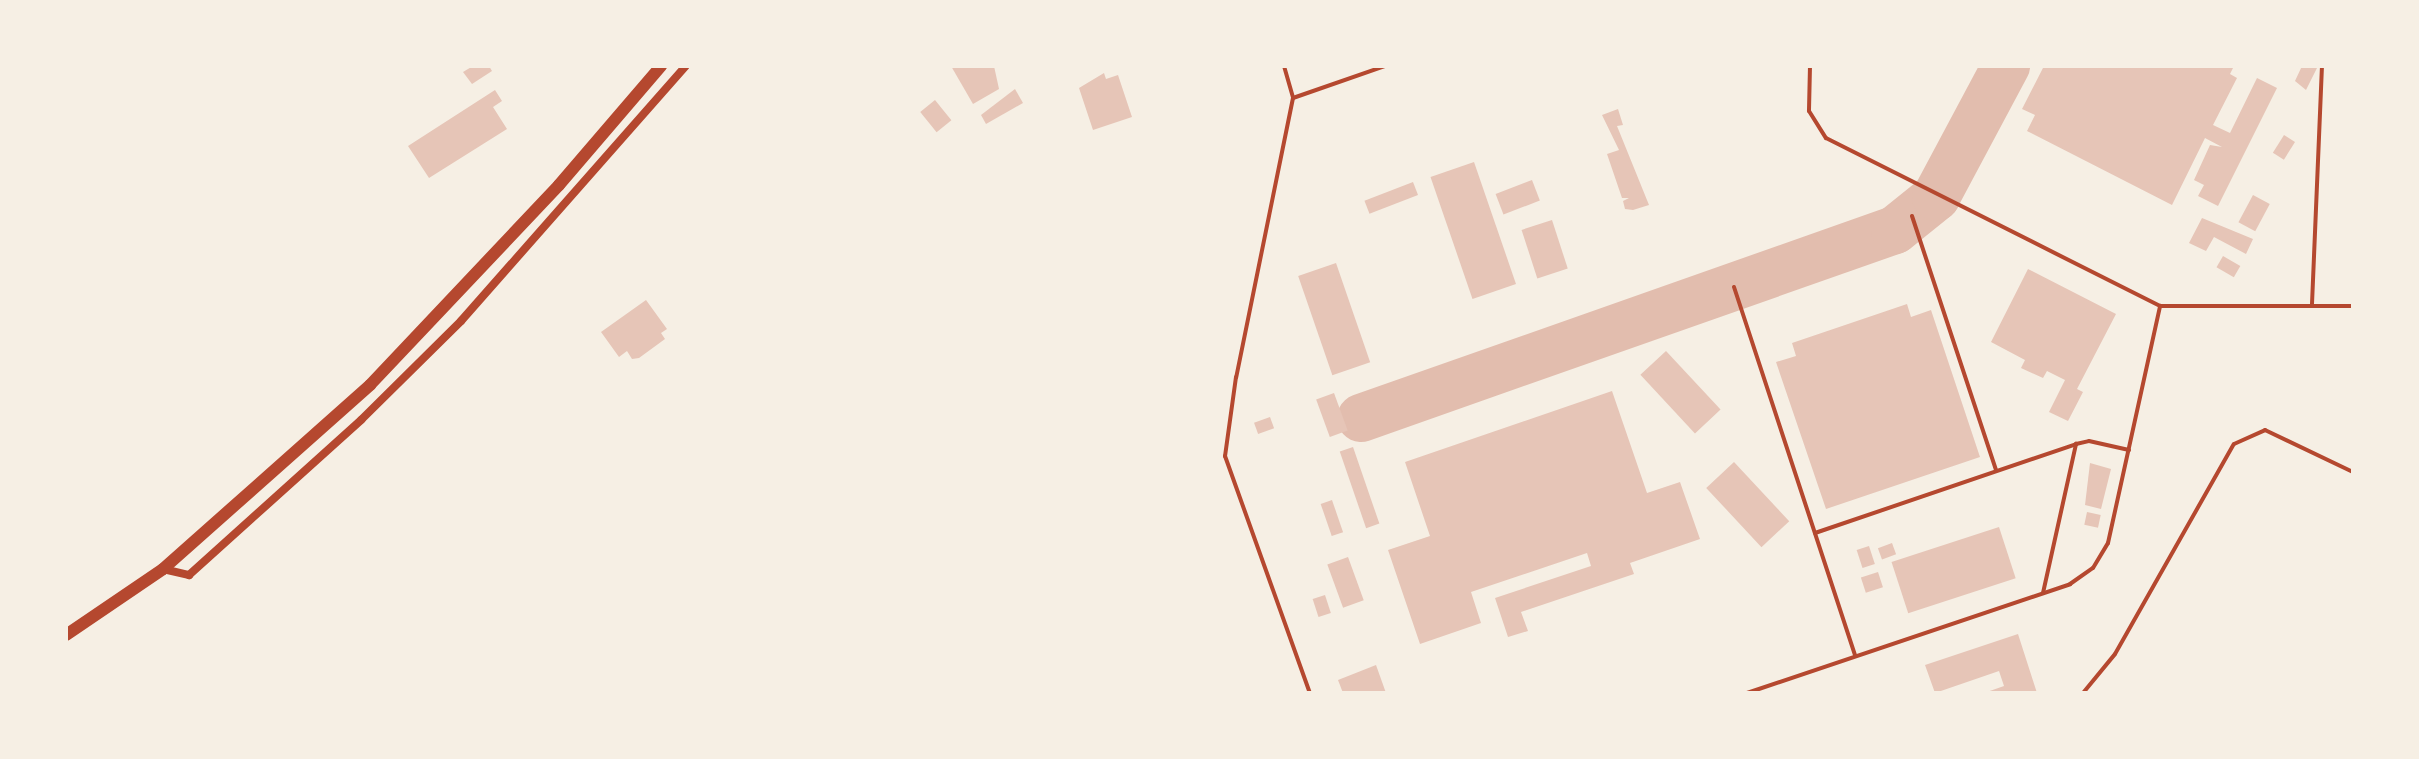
<!DOCTYPE html>
<style>
body{margin:0}
#map{position:relative;width:2419px;height:759px;overflow:hidden;background:#f6efe4;font-family:"Sofia Sans Condensed",sans-serif}
div>[style]{position:absolute}
[style*='--x']{left:calc(var(--x)*1px);top:calc(var(--y)*1px);width:calc(var(--w)*1px);rotate:calc(var(--a)*1deg)}
.taxiway>*{height:48px;margin:-24px;padding:0 24px;transform-origin:24px;border-radius:24px;background:#e2bdae}
.building>*{inset:0;background:#e6c5b7;transform-origin:0 0}
.service>*{height:4px;margin:-2px;padding:0 2px;transform-origin:2px;border-radius:2px;background:#b5482f}
.minor>*{height:8px;margin:-4px;padding:0 4px;transform-origin:4px;border-radius:4px;background:#b5482f}
.secondary>*{height:12px;margin:-6px;padding:0 6px;transform-origin:6px;border-radius:6px;background:#b5482f}
span{translate:-50% -50%;white-space:nowrap;text-align:center;line-height:1.15;-webkit-text-stroke:6px #f6efe4;paint-order:stroke}
.frame{position:absolute;inset:0;border:68px solid #f6efe4;pointer-events:none}
</style>
<div id="map">
<div class="taxiway">
<div style="--x:1361;--y:418;--w:566;--a:-19.4"></div>
<div style="--x:1895;--y:230;--w:53;--a:-38.8"></div>
<div style="--x:1936;--y:197;--w:149;--a:-61.9"></div>
</div>
<div class="building">
<div style="clip-path:polygon(473px 66px,489px 66px,492px 71px,472px 84px,463px 72px)"></div>
<div style="clip-path:polygon(951px 66px,994px 66px,999px 89px,973px 104px)"></div>
<div style="clip-path:polygon(2044px 66px,2234px 66px,2230px 74px,2237px 78px,2213px 125px,2230px 133px,2257px 78px,2277px 88px,2218px 206px,2198px 196px,2204px 185px,2194px 180px,2210px 145px,2222px 147px,2205px 138px,2172px 205px,2027px 131px,2035px 115px,2022px 109px)"></div>
<div style="clip-path:polygon(2302px 66px,2318px 66px,2306px 90px,2295px 81px)"></div>
<div style="clip-path:polygon(1104px 73px,1106px 79px,1118px 75px,1132px 117px,1093px 130px,1079px 88px)"></div>
<div style="clip-path:polygon(1015px 89px,1023px 103px,986px 124px,981px 115px)"></div>
<div style="clip-path:polygon(495px 90px,502px 101px,493px 107px,507px 129px,429px 178px,408px 146px)"></div>
<div style="left:935px;top:100px;width:26px;height:19px;rotate:51deg"></div>
<div style="clip-path:polygon(1618px 109px,1623px 125px,1617px 126px,1649px 205px,1633px 210px,1625px 209px,1623px 201px,1629px 198px,1622px 198px,1607px 154px,1619px 150px,1602px 115px)"></div>
<div style="left:2284px;top:135px;width:13px;height:21px;rotate:32deg"></div>
<div style="left:1474px;top:162px;width:129px;height:46px;rotate:71deg"></div>
<div style="left:1532px;top:180px;width:22px;height:39px;rotate:69deg"></div>
<div style="left:1413px;top:182px;width:14px;height:52px;rotate:69deg"></div>
<div style="left:2253px;top:195px;width:19px;height:31px;rotate:28deg"></div>
<div style="clip-path:polygon(2202px 218px,2253px 239px,2246px 254px,2214px 237px,2206px 251px,2189px 243px)"></div>
<div style="left:1552px;top:220px;width:51px;height:32px;rotate:72deg"></div>
<div style="left:2223px;top:256px;width:20px;height:13px;rotate:30deg"></div>
<div style="left:1336px;top:263px;width:105px;height:40px;rotate:71deg"></div>
<div style="clip-path:polygon(2028px 269px,2116px 314px,2077px 389px,2083px 392px,2068px 421px,2049px 412px,2065px 380px,2047px 371px,2043px 378px,2021px 368px,2025px 360px,1991px 342px)"></div>
<div style="clip-path:polygon(646px 300px,667px 329px,661px 333px,665px 339px,639px 358px,632px 359px,627px 351px,619px 357px,601px 332px)"></div>
<div style="clip-path:polygon(1907px 304px,1911px 317px,1931px 310px,1980px 457px,1826px 509px,1776px 362px,1796px 356px,1792px 343px)"></div>
<div style="left:1666px;top:351px;width:80px;height:35px;rotate:47deg"></div>
<div style="clip-path:polygon(1612px 391px,1647px 493px,1680px 482px,1700px 539px,1630px 563px,1634px 574px,1521px 612px,1528px 631px,1508px 637px,1495px 598px,1591px 566px,1587px 553px,1471px 592px,1481px 623px,1420px 644px,1388px 550px,1430px 536px,1405px 462px)"></div>
<div style="left:1334px;top:393px;width:40px;height:19px;rotate:70deg"></div>
<div style="left:1270px;top:417px;width:12px;height:17px;rotate:70deg"></div>
<div style="left:1353px;top:447px;width:81px;height:14px;rotate:71deg"></div>
<div style="left:1734px;top:462px;width:81px;height:38px;rotate:47deg"></div>
<div style="clip-path:polygon(2090px 463px,2111px 469px,2101px 509px,2085px 505px)"></div>
<div style="left:1332px;top:500px;width:34px;height:12px;rotate:71deg"></div>
<div style="left:2087px;top:512px;width:14px;height:13px;rotate:12deg"></div>
<div style="left:1999px;top:527px;width:54px;height:113px;rotate:72deg"></div>
<div style="left:1892px;top:543px;width:12px;height:15px;rotate:70deg"></div>
<div style="left:1869px;top:546px;width:19px;height:13px;rotate:72deg"></div>
<div style="left:1348px;top:557px;width:46px;height:22px;rotate:70deg"></div>
<div style="left:1878px;top:572px;width:16px;height:18px;rotate:72deg"></div>
<div style="left:1325px;top:595px;width:19px;height:13px;rotate:72deg"></div>
<div style="clip-path:polygon(2018px 634px,2037px 693px,1984px 693px,2004px 686px,1999px 671px,1935px 693px,1925px 665px)"></div>
<div style="clip-path:polygon(1376px 665px,1386px 693px,1343px 693px,1338px 680px)"></div>
</div>
<div class="service">
<div style="--x:1284;--y:66;--w:33;--a:74"></div>
<div style="--x:1293;--y:98;--w:285;--a:101.5"></div>
<div style="--x:1236;--y:377;--w:80;--a:97.9"></div>
<div style="--x:1225;--y:456;--w:252;--a:70.3"></div>
<div style="--x:1810;--y:66;--w:45;--a:91.3"></div>
<div style="--x:1809;--y:111;--w:32;--a:58"></div>
<div style="--x:1826;--y:138;--w:374;--a:26.7"></div>
<div style="--x:2160;--y:306;--w:193;--a:0"></div>
<div style="--x:1293;--y:98;--w:97;--a:-19.2"></div>
<div style="--x:1912;--y:216;--w:268;--a:71.7"></div>
<div style="--x:1734;--y:287;--w:388;--a:71.8"></div>
<div style="--x:2312;--y:304;--w:238;--a:-87.6"></div>
<div style="--x:1815;--y:533;--w:276;--a:-18.8"></div>
<div style="--x:2076;--y:444;--w:13;--a:-13"></div>
<div style="--x:2089;--y:441;--w:41;--a:12.7"></div>
<div style="--x:2043;--y:593;--w:153;--a:-77.5"></div>
<div style="--x:1747;--y:693;--w:341;--a:-18.6"></div>
<div style="--x:2070;--y:584;--w:28;--a:-35"></div>
<div style="--x:2093;--y:568;--w:29;--a:-59"></div>
<div style="--x:2108;--y:543;--w:243;--a:-77.6"></div>
<div style="--x:2083;--y:693;--w:50;--a:-50.6"></div>
<div style="--x:2115;--y:654;--w:241;--a:-60.5"></div>
<div style="--x:2234;--y:444;--w:34;--a:-24"></div>
<div style="--x:2265;--y:430;--w:98;--a:25.5"></div>
</div>
<div class="minor">
<div style="--x:163;--y:569;--w:27;--a:13"></div>
<div style="--x:189;--y:575;--w:232;--a:-42"></div>
<div style="--x:361;--y:420;--w:141;--a:-44.7"></div>
<div style="--x:461;--y:321;--w:340;--a:-48.6"></div>
</div>
<div class="secondary">
<div style="--x:66;--y:635;--w:117;--a:-34.2"></div>
<div style="--x:163;--y:569;--w:277;--a:-41.6"></div>
<div style="--x:370;--y:385;--w:275;--a:-46.6"></div>
<div style="--x:559;--y:185;--w:157;--a:-49.4"></div>
</div>
<div class="frame"></div>
</div>
